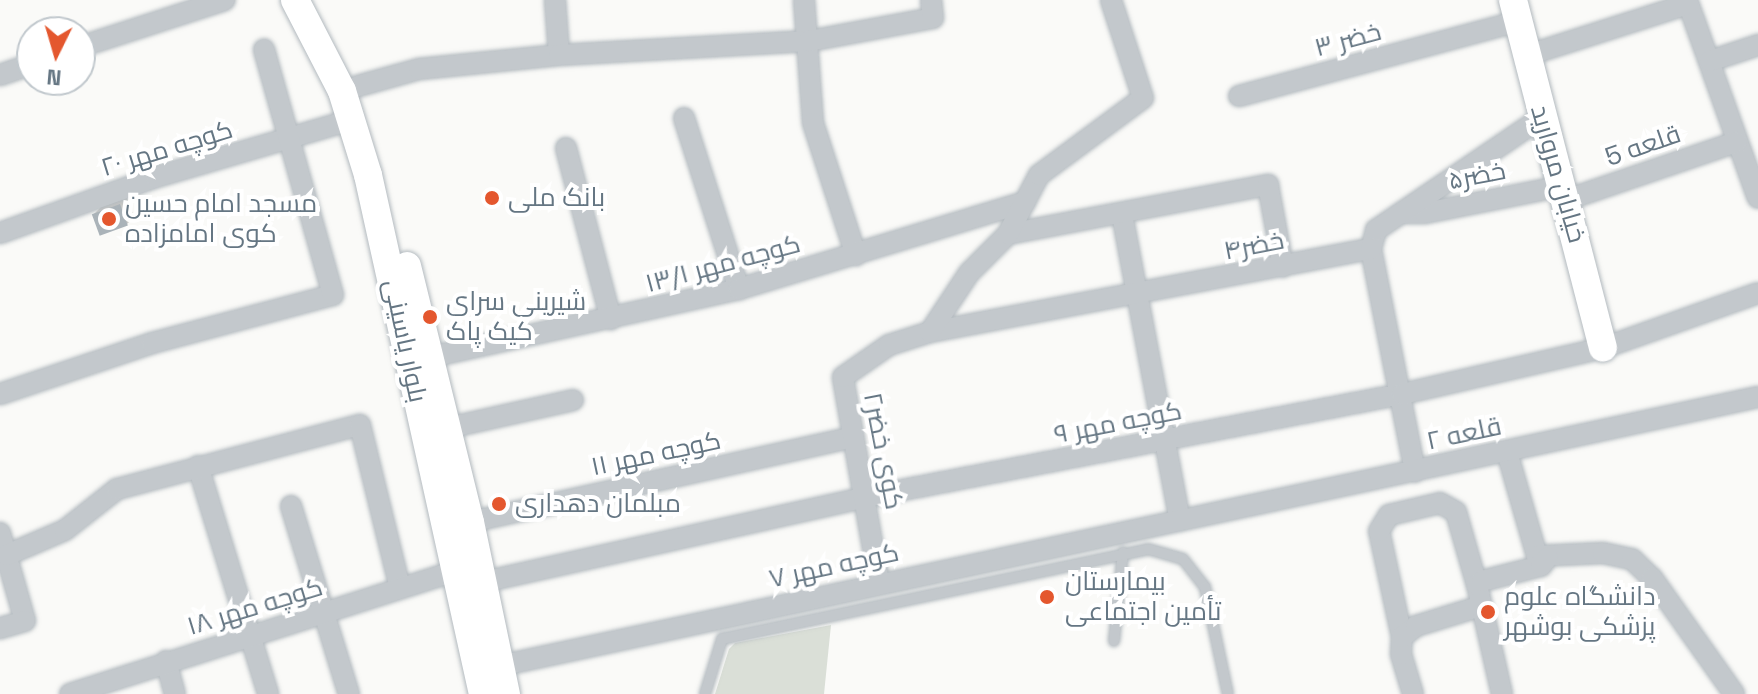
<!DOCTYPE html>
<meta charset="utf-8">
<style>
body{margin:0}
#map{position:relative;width:1758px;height:694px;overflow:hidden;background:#fafaf8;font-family:"Space Grotesk",Cairo,sans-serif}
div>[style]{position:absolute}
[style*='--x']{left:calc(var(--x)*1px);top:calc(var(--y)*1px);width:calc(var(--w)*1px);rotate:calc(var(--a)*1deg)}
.green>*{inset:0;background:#dadfd7}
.shadow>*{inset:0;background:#0003}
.building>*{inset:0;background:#aab3b9;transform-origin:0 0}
.roads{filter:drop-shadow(0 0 2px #b3babf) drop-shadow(0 0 2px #b3babf)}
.lane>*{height:10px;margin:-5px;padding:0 5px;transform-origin:5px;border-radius:5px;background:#c3c8cc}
.street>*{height:20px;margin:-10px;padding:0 10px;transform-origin:10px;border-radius:10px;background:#c3c8cc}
.secondary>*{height:28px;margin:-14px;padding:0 14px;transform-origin:14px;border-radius:14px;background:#fff}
.dots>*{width:22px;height:22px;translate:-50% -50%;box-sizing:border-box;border:4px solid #fff;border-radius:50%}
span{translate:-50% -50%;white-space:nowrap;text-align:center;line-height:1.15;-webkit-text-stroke:8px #fff;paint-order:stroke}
.street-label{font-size:26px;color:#657683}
.poi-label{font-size:26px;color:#657683}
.left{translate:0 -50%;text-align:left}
.north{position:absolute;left:16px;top:16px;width:80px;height:80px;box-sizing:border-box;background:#fff;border:2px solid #c1c8cd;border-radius:50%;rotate:185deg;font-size:22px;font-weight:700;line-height:32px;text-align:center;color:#657683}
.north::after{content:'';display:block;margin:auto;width:28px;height:36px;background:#e4572e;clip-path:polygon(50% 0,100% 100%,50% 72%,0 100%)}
</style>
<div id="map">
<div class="green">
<div style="clip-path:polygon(831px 625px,824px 694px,715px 694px,729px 649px,735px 643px)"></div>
</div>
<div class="shadow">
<div style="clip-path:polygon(127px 198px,134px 217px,127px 224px,94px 214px,101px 207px)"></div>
</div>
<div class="building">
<div style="left:120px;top:204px;width:23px;height:30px;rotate:70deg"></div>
</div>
<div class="roads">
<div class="lane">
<div style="--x:1114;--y:641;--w:89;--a:-84.2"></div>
<div style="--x:705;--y:694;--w:58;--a:-72.8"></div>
<div style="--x:722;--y:639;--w:435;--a:-11.9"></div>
<div style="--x:1148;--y:549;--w:36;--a:16"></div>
<div style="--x:1183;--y:559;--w:36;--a:52"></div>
<div style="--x:1205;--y:587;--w:109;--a:77.9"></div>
</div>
<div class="street">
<div style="--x:555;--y:0;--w:55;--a:85.8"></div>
<div style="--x:804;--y:0;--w:123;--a:85.8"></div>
<div style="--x:813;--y:123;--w:139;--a:72"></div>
<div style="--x:1687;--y:0;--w:210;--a:70.3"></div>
<div style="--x:80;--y:47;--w:152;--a:-18"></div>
<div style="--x:1525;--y:56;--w:171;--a:-17.7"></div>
<div style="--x:1710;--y:61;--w:51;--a:-18.4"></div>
<div style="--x:0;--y:75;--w:34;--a:-19"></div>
<div style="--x:358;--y:86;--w:63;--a:-15.6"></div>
<div style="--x:419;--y:69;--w:141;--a:-5.7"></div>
<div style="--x:559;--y:55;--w:250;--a:-3.2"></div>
<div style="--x:809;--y:41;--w:126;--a:-10.5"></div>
<div style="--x:933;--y:18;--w:18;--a:-96"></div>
<div style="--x:1239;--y:96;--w:289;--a:-15"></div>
<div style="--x:684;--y:118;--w:180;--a:72.2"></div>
<div style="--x:566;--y:148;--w:177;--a:75.3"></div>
<div style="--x:1566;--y:200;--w:180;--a:-18.8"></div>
<div style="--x:1401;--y:213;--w:24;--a:0"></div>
<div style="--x:1425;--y:213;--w:140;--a:-11.1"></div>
<div style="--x:1122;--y:214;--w:312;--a:79.3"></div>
<div style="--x:0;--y:233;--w:166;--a:-19.7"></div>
<div style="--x:156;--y:177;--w:203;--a:-16.3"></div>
<div style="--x:1008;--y:234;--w:265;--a:-10.7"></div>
<div style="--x:1268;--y:185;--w:83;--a:79.6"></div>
<div style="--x:1371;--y:249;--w:227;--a:78.8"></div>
<div style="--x:930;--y:332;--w:449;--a:-10.7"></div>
<div style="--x:1371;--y:249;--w:20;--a:-75"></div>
<div style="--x:1376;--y:230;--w:201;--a:-34.2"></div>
<div style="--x:430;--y:357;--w:316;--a:-12.4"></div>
<div style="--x:739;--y:289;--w:299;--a:-16.9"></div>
<div style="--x:0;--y:394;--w:160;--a:-18.5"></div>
<div style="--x:152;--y:343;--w:187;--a:-14.9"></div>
<div style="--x:333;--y:295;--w:255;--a:-105.7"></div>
<div style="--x:447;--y:428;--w:129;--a:-12.5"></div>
<div style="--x:1507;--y:452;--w:108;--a:73.9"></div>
<div style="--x:1537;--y:556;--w:66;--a:-2.6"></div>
<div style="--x:1603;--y:553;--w:30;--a:12"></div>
<div style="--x:1632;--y:559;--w:28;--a:44"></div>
<div style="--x:1652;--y:578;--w:142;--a:54.7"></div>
<div style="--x:198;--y:466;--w:239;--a:72.9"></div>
<div style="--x:291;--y:506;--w:197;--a:72.9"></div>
<div style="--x:470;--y:522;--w:393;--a:-12.5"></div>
<div style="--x:0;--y:533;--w:91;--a:74.1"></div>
<div style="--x:25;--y:621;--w:26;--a:164"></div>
<div style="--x:7;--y:555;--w:63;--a:-23.3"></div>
<div style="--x:65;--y:530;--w:66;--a:-38.3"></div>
<div style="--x:117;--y:489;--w:251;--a:-14.8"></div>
<div style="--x:360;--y:425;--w:168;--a:76.2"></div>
<div style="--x:483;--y:582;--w:392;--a:-12.5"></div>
<div style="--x:866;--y:497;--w:546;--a:-10.88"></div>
<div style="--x:1402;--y:394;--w:206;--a:-12.9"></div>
<div style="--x:1603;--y:348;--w:164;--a:-19.5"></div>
<div style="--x:879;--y:582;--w:208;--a:-100"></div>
<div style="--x:843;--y:377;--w:56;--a:-34.8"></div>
<div style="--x:889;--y:345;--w:43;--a:-17.6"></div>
<div style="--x:930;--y:332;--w:71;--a:-56.5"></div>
<div style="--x:969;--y:273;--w:55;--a:-45"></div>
<div style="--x:1008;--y:234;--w:67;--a:-62.3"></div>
<div style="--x:1039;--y:175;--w:129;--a:-36.5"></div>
<div style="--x:1143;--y:98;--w:103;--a:-108.1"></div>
<div style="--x:1402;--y:637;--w:108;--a:-102.2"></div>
<div style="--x:1379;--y:531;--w:19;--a:-58"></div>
<div style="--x:1389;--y:515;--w:52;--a:-13.2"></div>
<div style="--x:1440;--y:503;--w:18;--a:29"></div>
<div style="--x:1456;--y:512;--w:76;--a:74"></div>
<div style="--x:166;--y:661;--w:34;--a:75"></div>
<div style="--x:499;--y:666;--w:1287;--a:-12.06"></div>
<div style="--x:70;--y:694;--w:405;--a:-17.7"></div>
<div style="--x:1413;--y:694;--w:42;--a:-106.7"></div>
<div style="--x:1401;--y:654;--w:17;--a:-87"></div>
<div style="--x:1402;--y:637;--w:18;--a:-38"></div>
<div style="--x:1416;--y:626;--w:68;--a:-17.1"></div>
<div style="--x:1502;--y:694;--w:112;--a:-102.9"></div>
<div style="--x:1477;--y:585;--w:6;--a:-39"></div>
<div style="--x:1482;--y:581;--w:61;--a:-14.3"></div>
<div style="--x:1541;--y:566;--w:11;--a:-52"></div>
</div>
<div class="secondary">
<div style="--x:295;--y:0;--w:102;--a:62.7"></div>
<div style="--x:342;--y:91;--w:88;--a:72.8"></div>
<div style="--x:368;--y:175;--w:532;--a:77.51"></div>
<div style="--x:1513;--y:0;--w:359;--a:75.5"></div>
<div style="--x:407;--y:266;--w:264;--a:76.2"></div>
<div style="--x:470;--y:522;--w:176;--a:78.2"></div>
</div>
</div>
<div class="dots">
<div style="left:492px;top:198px;background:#e4572e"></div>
<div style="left:109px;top:219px;background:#e4572e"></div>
<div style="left:430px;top:317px;background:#e4572e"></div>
<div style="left:499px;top:504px;background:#e4572e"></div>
<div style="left:1047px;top:597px;background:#e4572e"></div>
<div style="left:1488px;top:612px;background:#e4572e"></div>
</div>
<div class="street-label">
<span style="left:1348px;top:40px;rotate:-15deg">خضر ۳</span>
<span style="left:1643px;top:146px;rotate:-19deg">قلعه 5</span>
<span style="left:167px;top:149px;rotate:-17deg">کوچه مهر ۲۰</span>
<span style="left:1558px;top:174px;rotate:74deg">خیابان مروارید</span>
<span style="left:1477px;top:176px;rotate:-11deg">خضر۵</span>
<span style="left:1254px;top:246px;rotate:-11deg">خضر۴</span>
<span style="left:723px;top:264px;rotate:-15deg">کوچه مهر ۱۳/۱</span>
<span style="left:405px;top:341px;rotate:78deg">بلوار یاسینی</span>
<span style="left:1118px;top:423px;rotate:-11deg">کوچه مهر ۹</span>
<span style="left:1464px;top:434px;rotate:-12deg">قلعه ۲</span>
<span style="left:883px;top:451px;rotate:79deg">کوی خضر۲</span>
<span style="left:656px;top:454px;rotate:-12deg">کوچه مهر ۱۱</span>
<span style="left:834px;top:566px;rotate:-12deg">کوچه مهر ۷</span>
<span style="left:255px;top:607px;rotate:-17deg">کوچه مهر ۱۸</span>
</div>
<div class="poi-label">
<span class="left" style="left:508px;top:198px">بانک ملی</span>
<span class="left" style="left:125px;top:219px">مسجد امام حسین<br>کوی امامزاده</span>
<span class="left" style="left:446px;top:317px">شیرینی سرای<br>کیک پاک</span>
<span class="left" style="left:515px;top:504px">مبلمان دهداری</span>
<span class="left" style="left:1065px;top:597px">بیمارستان<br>تأمین اجتماعی</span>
<span class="left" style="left:1504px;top:612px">دانشگاه علوم<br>پزشکی بوشهر</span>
</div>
<div class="north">N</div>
</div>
